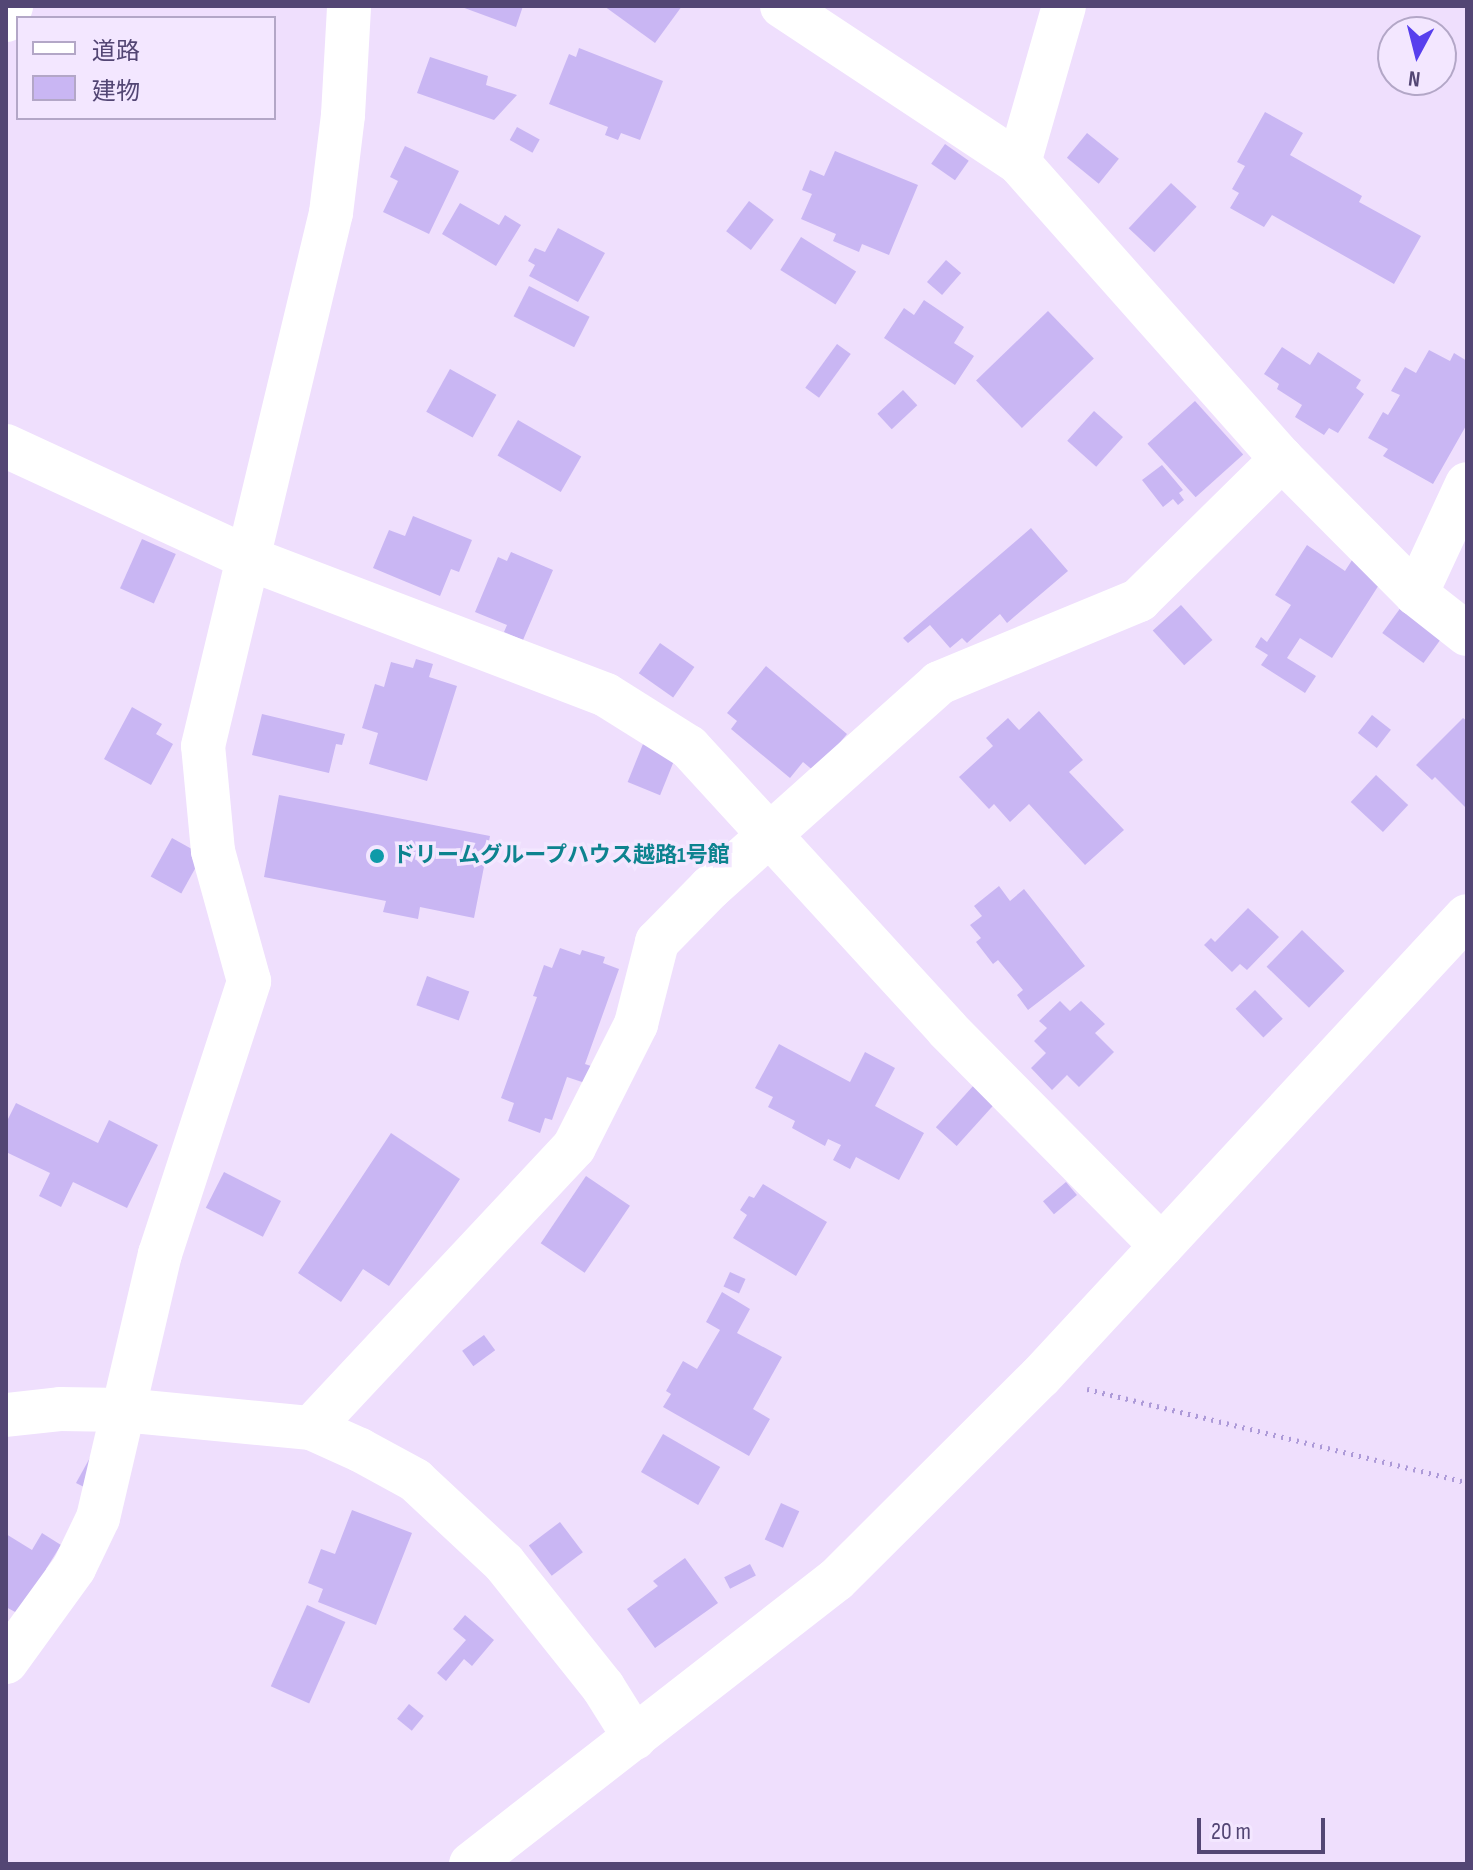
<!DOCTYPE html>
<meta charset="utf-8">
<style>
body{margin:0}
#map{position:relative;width:1473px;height:1870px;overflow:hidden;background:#efdffd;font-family:"Sofia Sans Condensed","Noto Sans JP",sans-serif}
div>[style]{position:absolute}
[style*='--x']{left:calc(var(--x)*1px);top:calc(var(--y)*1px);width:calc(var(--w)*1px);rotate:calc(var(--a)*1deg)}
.building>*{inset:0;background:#c9b6f3;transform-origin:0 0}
.path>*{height:5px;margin-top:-2.5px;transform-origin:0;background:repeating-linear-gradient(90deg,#ad9ad8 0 2px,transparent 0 8px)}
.street>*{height:44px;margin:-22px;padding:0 22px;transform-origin:22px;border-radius:22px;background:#fff}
.secondary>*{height:44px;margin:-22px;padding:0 22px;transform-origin:22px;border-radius:22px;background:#fff}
.dots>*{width:22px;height:22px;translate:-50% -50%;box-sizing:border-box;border:4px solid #f3e7ff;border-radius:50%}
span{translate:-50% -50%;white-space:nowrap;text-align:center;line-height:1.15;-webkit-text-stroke:7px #f3e7ff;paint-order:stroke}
.culture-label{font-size:22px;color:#0d838f;font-weight:700}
.left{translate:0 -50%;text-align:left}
.frame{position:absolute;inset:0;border:8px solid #534674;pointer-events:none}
.legend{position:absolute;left:16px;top:16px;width:260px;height:104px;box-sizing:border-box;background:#f3e7ff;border:2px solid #b3a7c7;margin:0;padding:10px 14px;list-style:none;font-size:24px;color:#534674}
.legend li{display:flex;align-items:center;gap:16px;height:40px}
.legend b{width:40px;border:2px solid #b3a7c7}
.north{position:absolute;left:1377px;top:16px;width:80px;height:80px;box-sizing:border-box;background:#f3e7ff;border:2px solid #b3a7c7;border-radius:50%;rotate:187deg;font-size:22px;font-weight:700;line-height:32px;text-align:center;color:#534674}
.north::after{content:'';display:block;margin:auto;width:28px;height:36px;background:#573fed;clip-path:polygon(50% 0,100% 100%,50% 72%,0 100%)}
.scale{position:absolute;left:1197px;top:1818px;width:128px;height:36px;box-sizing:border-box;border:4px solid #534674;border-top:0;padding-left:10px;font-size:24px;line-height:28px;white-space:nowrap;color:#534674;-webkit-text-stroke:6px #f3e7ff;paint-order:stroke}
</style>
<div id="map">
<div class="building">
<div style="clip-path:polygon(459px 6px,523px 6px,516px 27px)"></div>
<div style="clip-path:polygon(604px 6px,682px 6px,655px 43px)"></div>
<div style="clip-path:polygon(579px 48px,663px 81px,640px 140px,621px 133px,618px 140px,605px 135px,608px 127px,549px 104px,569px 54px,576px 57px)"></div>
<div style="clip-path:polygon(430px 57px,488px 76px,486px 85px,517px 95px,494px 120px,417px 93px)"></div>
<div style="clip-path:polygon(1265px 112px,1303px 133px,1290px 155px,1362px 196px,1359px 202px,1421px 236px,1394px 284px,1272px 215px,1264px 227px,1230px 208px,1239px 193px,1232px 189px,1245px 166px,1237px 162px)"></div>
<div style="left:517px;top:127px;width:26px;height:15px;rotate:29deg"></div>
<div style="left:1087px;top:133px;width:41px;height:32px;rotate:39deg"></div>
<div style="left:945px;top:144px;width:29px;height:24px;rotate:35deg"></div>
<div style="clip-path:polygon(405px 146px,459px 171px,429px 234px,383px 212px,398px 181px,390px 177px)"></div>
<div style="clip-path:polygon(835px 151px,918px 185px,889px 255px,862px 244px,859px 252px,833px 241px,836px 234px,801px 219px,812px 194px,802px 190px,810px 170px,824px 176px)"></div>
<div style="left:1171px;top:183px;width:35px;height:62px;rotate:43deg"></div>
<div style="left:749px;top:201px;width:31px;height:38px;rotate:37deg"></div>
<div style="clip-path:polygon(460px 203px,499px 225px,505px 215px,521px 225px,496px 266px,442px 234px)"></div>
<div style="clip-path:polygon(558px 228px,605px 253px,578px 302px,529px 276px,535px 265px,528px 261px,535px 248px,545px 252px)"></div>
<div style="left:801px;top:237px;width:65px;height:39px;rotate:32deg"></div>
<div style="left:946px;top:260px;width:20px;height:29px;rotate:41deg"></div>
<div style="left:529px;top:286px;width:68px;height:34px;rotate:27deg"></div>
<div style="clip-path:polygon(924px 300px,964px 327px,954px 343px,974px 356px,955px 385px,884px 338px,904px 308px,914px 315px)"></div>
<div style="left:1048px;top:311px;width:66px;height:100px;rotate:46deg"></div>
<div style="left:837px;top:344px;width:17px;height:54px;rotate:36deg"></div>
<div style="clip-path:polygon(1282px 347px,1310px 365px,1318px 352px,1361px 380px,1356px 388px,1364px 394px,1338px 433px,1329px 428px,1324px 435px,1295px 417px,1302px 405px,1277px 389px,1279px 384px,1264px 374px)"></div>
<div style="clip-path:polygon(1429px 350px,1450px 361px,1454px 353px,1467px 361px,1467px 424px,1433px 484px,1383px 456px,1388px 449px,1368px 438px,1383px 412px,1388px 415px,1400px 395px,1391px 391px,1405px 367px,1416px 373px)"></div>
<div style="left:450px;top:369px;width:53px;height:49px;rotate:29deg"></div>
<div style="left:903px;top:390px;width:21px;height:35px;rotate:47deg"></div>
<div style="left:1195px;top:401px;width:72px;height:64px;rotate:48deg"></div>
<div style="left:1094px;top:411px;width:39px;height:40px;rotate:42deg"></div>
<div style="left:518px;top:420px;width:73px;height:41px;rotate:30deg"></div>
<div style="clip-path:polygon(1162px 465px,1183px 490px,1179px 493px,1184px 500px,1178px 505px,1173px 499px,1163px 507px,1142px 480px)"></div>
<div style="clip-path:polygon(413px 516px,472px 540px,459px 572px,451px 569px,440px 596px,373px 568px,389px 530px,405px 536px)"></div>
<div style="clip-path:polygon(1031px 528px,1068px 571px,1007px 623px,1000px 614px,967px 643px,962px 638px,950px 648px,930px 625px,908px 643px,903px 638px)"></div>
<div style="left:142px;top:539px;width:37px;height:54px;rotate:24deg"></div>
<div style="clip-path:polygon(1307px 545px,1345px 571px,1354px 557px,1384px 577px,1332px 658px,1300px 638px,1287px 658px,1316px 676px,1305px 693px,1261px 665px,1268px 655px,1255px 647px,1261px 637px,1267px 642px,1291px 605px,1275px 595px)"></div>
<div style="clip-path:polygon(511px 552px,553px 570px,523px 640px,504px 632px,507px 625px,475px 612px,498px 557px,507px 561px)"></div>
<div style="left:1404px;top:603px;width:51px;height:37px;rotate:36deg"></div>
<div style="left:1181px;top:605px;width:47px;height:38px;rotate:48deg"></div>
<div style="left:660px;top:643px;width:42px;height:37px;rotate:35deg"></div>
<div style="clip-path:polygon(416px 659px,433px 664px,429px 677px,457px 686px,427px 781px,369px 764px,378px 733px,362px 728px,375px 684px,384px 687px,391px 662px,413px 668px)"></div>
<div style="clip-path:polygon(766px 666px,847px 734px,815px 772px,803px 762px,790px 778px,731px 729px,737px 721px,727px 713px)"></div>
<div style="clip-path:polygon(132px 707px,162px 724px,156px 734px,173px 744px,151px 785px,104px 759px)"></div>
<div style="clip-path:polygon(1039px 711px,1083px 760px,1069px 772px,1124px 830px,1085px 865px,1029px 804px,1010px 822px,994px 804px,989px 809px,959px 777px,993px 746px,986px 738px,1008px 718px,1019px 730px)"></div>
<div style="clip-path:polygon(262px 714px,345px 734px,342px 745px,336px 744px,329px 773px,252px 755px)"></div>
<div style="left:1372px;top:715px;width:24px;height:23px;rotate:38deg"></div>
<div style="clip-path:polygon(1463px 718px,1467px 721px,1467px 809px,1435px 777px,1432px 780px,1416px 765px)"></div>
<div style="left:643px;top:744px;width:35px;height:41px;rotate:22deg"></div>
<div style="left:1376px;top:775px;width:44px;height:37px;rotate:43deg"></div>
<div style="clip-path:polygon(279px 795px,490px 836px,474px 918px,420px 907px,418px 919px,383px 912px,386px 901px,264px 877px)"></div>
<div style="left:172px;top:838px;width:35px;height:44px;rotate:29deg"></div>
<div style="clip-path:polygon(999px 886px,1010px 901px,1024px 889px,1085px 966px,1028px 1010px,1017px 995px,1023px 990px,998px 960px,993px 964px,976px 942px,981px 938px,970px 925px,982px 916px,974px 906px)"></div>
<div style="clip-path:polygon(1248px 908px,1279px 937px,1247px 970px,1240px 964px,1232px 972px,1204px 945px,1211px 938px,1215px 942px)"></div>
<div style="left:1302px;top:930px;width:59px;height:51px;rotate:44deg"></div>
<div style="clip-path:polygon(560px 948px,580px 955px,582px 950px,605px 957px,603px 963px,619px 969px,585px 1064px,591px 1066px,585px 1083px,567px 1077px,552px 1120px,545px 1118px,540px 1133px,508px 1121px,514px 1103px,501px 1098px,537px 997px,533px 996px,544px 965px,552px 968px)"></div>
<div style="left:427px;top:976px;width:45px;height:31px;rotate:20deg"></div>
<div style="left:1255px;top:990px;width:40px;height:27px;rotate:46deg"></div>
<div style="clip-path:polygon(1060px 1001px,1070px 1011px,1081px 1001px,1105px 1024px,1095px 1033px,1114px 1052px,1079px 1087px,1067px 1075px,1052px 1090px,1031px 1068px,1046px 1053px,1034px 1041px,1047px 1028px,1039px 1021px)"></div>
<div style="clip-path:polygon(779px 1044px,850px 1082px,865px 1052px,895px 1068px,875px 1106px,924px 1133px,899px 1180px,856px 1157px,850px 1169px,833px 1160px,841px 1145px,828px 1139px,825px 1146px,792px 1128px,795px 1121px,768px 1107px,773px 1097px,755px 1088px)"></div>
<div style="left:974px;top:1085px;width:28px;height:57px;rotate:42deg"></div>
<div style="clip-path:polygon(16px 1103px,98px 1143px,109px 1120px,158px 1145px,127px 1208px,73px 1182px,61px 1207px,39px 1196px,50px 1173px,6px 1152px,6px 1123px)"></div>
<div style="clip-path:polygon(391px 1133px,460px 1179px,389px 1286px,363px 1269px,341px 1302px,298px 1273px)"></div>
<div style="left:224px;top:1172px;width:64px;height:40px;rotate:27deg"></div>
<div style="left:586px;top:1176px;width:53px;height:81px;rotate:34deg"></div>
<div style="left:1066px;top:1182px;width:17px;height:30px;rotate:50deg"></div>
<div style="clip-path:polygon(763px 1184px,827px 1222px,796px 1276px,733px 1238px,747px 1215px,740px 1210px,749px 1196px,754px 1198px)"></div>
<div style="left:730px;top:1272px;width:17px;height:16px;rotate:24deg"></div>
<div style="clip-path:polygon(722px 1292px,750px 1309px,737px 1333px,782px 1357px,753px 1409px,770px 1419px,749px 1456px,663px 1407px,671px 1394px,666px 1391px,683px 1361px,697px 1369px,720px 1330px,706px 1322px)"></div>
<div style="left:484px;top:1335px;width:19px;height:27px;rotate:54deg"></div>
<div style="left:663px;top:1434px;width:66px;height:44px;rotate:30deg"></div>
<div style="clip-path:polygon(92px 1454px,88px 1489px,76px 1483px)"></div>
<div style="left:781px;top:1503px;width:20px;height:40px;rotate:24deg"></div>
<div style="clip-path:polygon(352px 1510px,412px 1533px,376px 1625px,318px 1602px,323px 1589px,308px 1583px,321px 1549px,335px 1554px)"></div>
<div style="left:560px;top:1522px;width:38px;height:39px;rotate:53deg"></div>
<div style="clip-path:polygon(42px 1533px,61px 1545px,46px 1569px,56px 1575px,17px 1613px,6px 1607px,6px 1534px,32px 1550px)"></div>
<div style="clip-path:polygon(685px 1558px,718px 1603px,655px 1648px,627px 1609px,658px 1586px,653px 1581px)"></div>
<div style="left:750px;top:1564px;width:13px;height:29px;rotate:63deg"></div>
<div style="left:307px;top:1605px;width:42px;height:89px;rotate:24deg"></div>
<div style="clip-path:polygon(465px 1615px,494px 1640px,472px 1666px,464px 1659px,446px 1681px,437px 1673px,466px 1640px,453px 1629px)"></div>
<div style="left:409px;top:1704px;width:19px;height:19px;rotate:39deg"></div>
</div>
<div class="path">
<div style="--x:1087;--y:1389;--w:391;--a:13.8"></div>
</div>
<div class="street">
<div style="--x:782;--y:6;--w:284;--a:33.5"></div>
<div style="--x:1019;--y:163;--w:396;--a:48.4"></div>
<div style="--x:1282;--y:459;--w:190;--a:45.2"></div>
<div style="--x:1416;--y:594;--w:65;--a:38.1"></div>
<div style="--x:6;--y:20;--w:15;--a:-70"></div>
<div style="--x:1019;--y:163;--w:163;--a:-74"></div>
<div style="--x:6;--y:446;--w:269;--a:24.8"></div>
<div style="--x:250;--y:559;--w:381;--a:20.9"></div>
<div style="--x:606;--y:695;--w:98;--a:32.1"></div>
<div style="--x:689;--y:747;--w:382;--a:47.5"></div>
<div style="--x:947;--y:1029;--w:305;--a:45.3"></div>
<div style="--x:1416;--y:594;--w:121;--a:-65.1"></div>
<div style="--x:6;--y:1415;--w:54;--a:-6.3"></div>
<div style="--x:60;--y:1409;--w:63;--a:0.9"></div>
<div style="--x:123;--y:1410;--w:189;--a:5.5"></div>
<div style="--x:311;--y:1428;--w:54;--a:24.2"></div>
<div style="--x:360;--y:1450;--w:63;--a:28.6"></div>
<div style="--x:415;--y:1480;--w:122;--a:43"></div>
<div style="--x:504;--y:1563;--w:159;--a:51.4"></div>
<div style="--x:603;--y:1687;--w:60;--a:57.9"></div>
<div style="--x:311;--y:1428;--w:385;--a:-46.9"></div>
<div style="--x:574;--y:1147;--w:138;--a:-63.2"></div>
<div style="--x:636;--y:1024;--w:85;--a:-75.6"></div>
<div style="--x:657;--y:942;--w:76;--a:-45.5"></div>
<div style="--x:710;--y:888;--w:307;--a:-41.8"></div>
<div style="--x:939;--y:683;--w:217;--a:-22.5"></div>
<div style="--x:1139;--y:600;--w:201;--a:-44.6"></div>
<div style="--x:6;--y:1662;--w:116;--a:-54.1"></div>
<div style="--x:74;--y:1568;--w:55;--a:-64.4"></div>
<div style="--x:98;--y:1518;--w:271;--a:-76.8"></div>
<div style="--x:160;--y:1254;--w:287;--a:-71.9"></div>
<div style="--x:249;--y:981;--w:135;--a:-105.5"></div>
<div style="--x:213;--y:851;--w:105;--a:-95.4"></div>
<div style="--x:203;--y:746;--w:548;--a:-76.5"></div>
<div style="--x:331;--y:213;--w:99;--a:-83"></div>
<div style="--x:343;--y:115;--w:109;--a:-86.8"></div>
</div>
<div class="secondary">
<div style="--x:471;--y:1864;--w:462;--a:-37.9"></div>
<div style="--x:836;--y:1580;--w:288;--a:-44.9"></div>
<div style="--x:1040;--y:1377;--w:628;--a:-47.19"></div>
</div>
<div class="dots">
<div style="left:377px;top:856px;background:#0f9aa8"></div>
</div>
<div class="culture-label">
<span class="left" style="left:393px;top:856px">ドリームグループハウス越路1号館</span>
</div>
<div class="frame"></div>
<ul class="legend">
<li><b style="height:10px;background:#fff"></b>道路</li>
<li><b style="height:22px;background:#c9b6f3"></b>建物</li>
</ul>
<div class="north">N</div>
<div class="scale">20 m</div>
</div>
